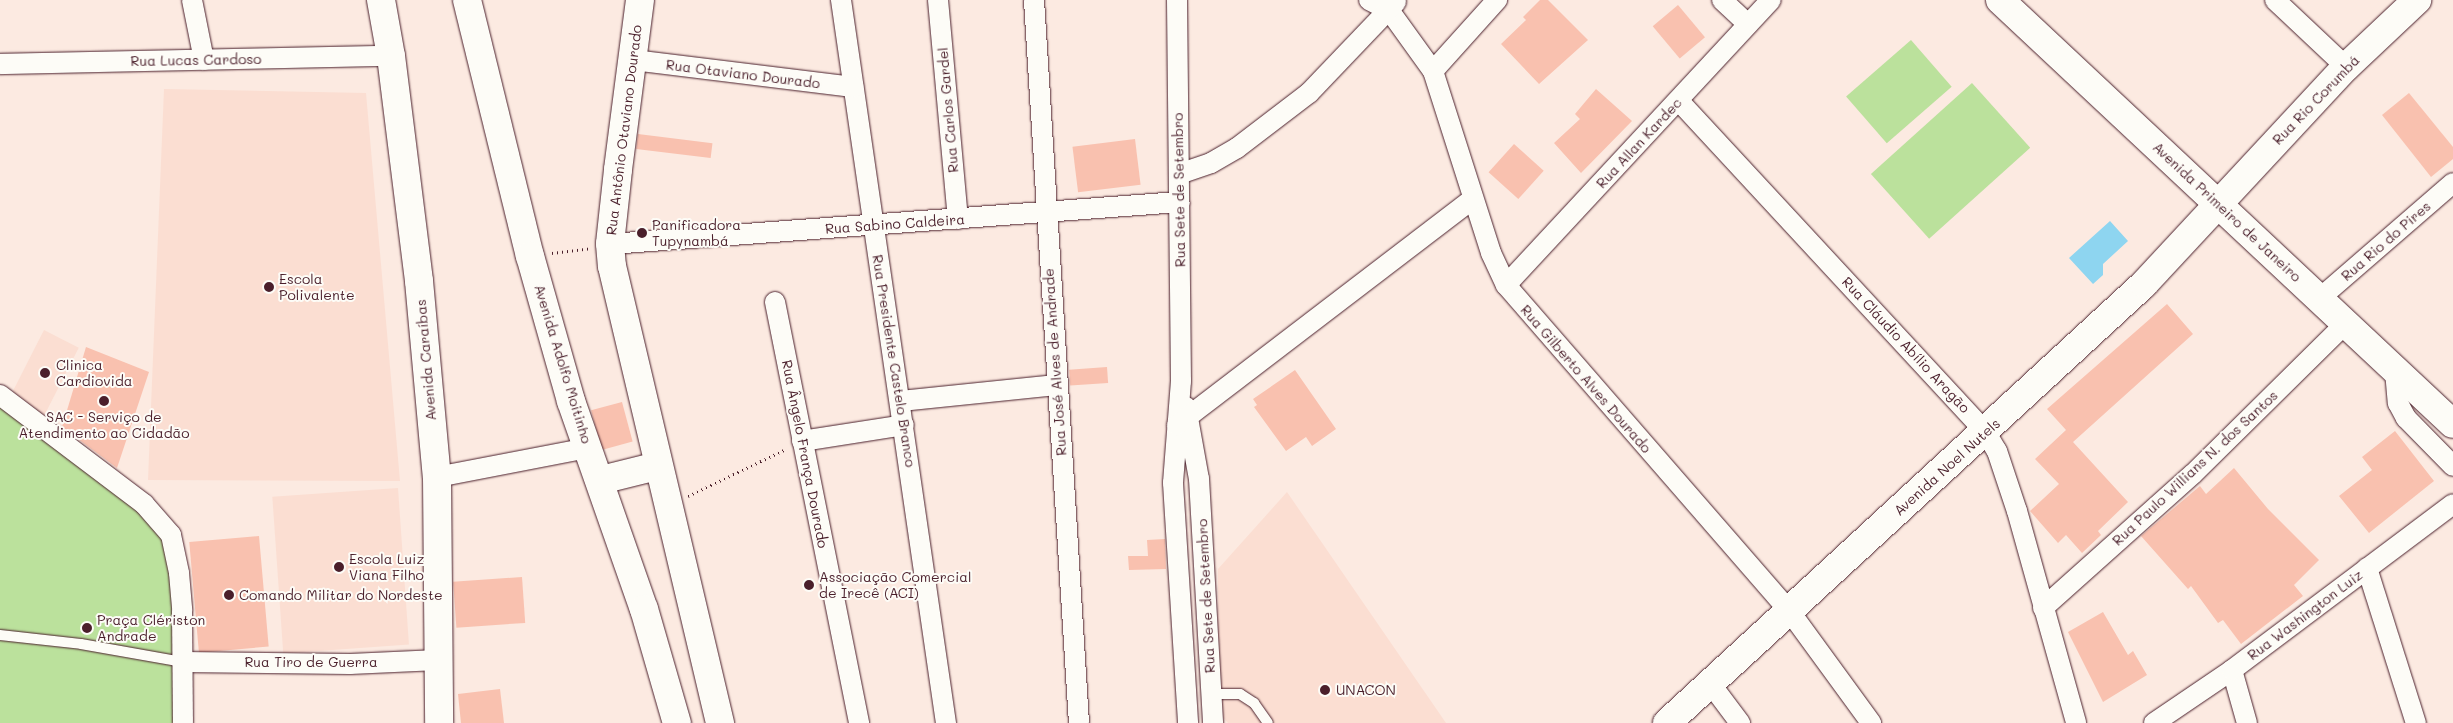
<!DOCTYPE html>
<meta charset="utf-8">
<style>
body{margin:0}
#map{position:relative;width:2453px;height:723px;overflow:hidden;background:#fceae1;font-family:Mali,sans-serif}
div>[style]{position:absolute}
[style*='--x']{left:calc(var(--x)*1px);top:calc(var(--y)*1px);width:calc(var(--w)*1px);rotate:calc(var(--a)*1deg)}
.built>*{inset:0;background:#fbded2;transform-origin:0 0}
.green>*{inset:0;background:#bbe19c;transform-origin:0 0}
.water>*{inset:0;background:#8ed5f0}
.building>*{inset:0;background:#f9c1af;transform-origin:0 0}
.path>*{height:3px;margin-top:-1.5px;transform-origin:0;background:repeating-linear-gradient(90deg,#4a1f2b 0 1px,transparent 0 5px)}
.roads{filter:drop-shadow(0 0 1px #4a1f2b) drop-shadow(0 0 1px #4a1f2b)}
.lane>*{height:10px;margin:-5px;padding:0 5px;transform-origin:5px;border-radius:5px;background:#fdfcf7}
.street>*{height:20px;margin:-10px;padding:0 10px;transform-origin:10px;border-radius:10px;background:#fdfcf7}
.secondary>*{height:28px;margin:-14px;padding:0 14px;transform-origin:14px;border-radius:14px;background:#fdfcf7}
.primary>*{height:28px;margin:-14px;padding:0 14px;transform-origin:14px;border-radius:14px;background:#fdfcf7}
.dots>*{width:14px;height:14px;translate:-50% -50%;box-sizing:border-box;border:2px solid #fdfcf7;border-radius:50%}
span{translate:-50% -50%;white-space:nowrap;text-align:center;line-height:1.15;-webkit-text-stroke:4px #fdfcf7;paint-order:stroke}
.street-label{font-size:14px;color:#4a1f2b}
.poi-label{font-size:14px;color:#4a1f2b}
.left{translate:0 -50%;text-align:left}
</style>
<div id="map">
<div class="built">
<div style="clip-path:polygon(164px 89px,366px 93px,400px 481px,148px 480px)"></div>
<div style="left:44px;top:330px;width:39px;height:76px;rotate:27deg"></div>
<div style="left:398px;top:488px;width:157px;height:126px;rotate:86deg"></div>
<div style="clip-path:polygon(1287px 492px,1446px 723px,1228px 723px,1218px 712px,1218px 569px)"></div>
</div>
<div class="green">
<div style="left:1911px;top:40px;width:62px;height:86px;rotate:49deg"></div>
<div style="left:1972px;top:83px;width:87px;height:136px;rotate:48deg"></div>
<div style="clip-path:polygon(0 407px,169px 534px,179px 723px,0 723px)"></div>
</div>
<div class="water">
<div style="clip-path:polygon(2110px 221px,2128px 241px,2103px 264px,2103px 275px,2093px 284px,2069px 258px)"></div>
</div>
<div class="building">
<div style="clip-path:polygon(1540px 0,1548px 0,1588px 40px,1539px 84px,1501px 44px,1526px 20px,1523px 17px)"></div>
<div style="left:1678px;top:5px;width:42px;height:33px;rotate:50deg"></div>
<div style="clip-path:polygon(1596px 89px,1632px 121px,1581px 173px,1554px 143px,1580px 119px,1575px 114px)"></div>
<div style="clip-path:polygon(2409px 93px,2453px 147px,2453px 159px,2431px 177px,2382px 115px)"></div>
<div style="left:638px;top:134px;width:75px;height:15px;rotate:7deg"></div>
<div style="left:1135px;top:139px;width:46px;height:63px;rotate:83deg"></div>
<div style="left:1514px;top:144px;width:40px;height:38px;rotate:42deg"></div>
<div style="clip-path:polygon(2167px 304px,2193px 334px,2073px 442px,2128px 502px,2098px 531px,2101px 535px,2082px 553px,2066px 535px,2058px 543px,2030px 511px,2059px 484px,2035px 459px,2066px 430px,2047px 409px)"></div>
<div style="clip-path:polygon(86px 347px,149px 372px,117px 468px,62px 427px)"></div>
<div style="left:1107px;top:367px;width:16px;height:38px;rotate:86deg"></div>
<div style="clip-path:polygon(1295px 370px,1336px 429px,1312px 446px,1306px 437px,1286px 451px,1254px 407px,1257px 405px,1253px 399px)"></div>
<div style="left:622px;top:402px;width:41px;height:32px;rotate:75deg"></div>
<div style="clip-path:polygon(2395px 431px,2434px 481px,2369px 533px,2339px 496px,2372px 470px,2362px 457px)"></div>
<div style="clip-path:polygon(2234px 468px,2268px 509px,2319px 560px,2294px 585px,2303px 596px,2241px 644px,2223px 620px,2218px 623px,2191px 586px,2188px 589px,2141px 536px,2200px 486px,2206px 494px)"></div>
<div style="left:259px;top:536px;width:111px;height:70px;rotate:85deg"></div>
<div style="clip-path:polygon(1165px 539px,1166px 569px,1129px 570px,1128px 556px,1148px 556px,1147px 540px)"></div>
<div style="left:522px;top:577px;width:46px;height:69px;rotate:86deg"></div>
<div style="clip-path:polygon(2103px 612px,2128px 655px,2133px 651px,2147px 675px,2103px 702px,2068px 632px)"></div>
<div style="clip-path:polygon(500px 689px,504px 723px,461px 723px,458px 694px)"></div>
</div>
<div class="path">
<div style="--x:552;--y:253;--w:38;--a:-7"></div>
<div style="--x:688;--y:496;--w:109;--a:-25.6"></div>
</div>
<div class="roads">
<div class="lane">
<div style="--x:0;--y:635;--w:81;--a:6.3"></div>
<div style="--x:81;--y:644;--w:104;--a:10"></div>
<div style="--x:1211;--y:694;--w:29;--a:0"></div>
<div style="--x:1240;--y:694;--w:17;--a:33"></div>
<div style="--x:1254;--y:703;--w:24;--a:55"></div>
</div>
<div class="street">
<div style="--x:192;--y:0;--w:61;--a:78.7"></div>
<div style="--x:841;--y:0;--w:731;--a:81.74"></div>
<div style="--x:938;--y:0;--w:220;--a:84.8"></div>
<div style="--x:1034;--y:0;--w:724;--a:86.44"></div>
<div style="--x:1177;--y:0;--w:381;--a:89.4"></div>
<div style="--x:1181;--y:381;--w:102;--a:94.5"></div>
<div style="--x:1173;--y:483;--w:240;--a:86.4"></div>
<div style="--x:1369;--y:0;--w:22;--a:27"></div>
<div style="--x:1389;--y:10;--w:75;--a:54.2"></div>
<div style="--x:1433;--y:71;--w:191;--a:72.3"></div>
<div style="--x:1491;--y:253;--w:35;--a:65"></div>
<div style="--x:1506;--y:285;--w:430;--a:49"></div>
<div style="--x:1788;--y:609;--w:141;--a:53.9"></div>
<div style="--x:1722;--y:0;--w:35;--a:43"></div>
<div style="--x:2275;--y:0;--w:98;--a:43.3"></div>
<div style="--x:633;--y:60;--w:222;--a:7"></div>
<div style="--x:0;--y:64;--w:391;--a:-1.2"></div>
<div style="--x:1433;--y:71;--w:96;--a:-48"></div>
<div style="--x:1679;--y:101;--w:452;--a:47.2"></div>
<div style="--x:1986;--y:433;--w:21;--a:59"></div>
<div style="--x:1997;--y:451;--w:63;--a:71.6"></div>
<div style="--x:2017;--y:511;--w:220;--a:74.4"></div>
<div style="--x:1179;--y:174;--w:34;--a:-19"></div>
<div style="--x:1211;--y:163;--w:30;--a:-30"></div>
<div style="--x:1237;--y:148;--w:91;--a:-37.4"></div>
<div style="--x:1309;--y:93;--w:126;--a:-46.3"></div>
<div style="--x:610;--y:244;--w:571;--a:-4.22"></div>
<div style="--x:1506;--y:285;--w:389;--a:-47.1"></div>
<div style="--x:2319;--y:299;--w:177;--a:-40.9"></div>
<div style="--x:775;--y:302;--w:429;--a:78.7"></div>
<div style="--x:2395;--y:371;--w:32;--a:85"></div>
<div style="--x:2398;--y:403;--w:17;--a:62"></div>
<div style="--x:2406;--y:418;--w:67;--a:45.6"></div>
<div style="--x:0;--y:395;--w:181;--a:37.1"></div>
<div style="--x:144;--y:504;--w:41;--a:48.9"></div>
<div style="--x:171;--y:535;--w:39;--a:78"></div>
<div style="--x:179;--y:573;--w:38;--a:85"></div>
<div style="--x:182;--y:611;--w:112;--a:89.5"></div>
<div style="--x:901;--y:401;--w:156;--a:-5.9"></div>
<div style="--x:1186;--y:407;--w:73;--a:79.8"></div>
<div style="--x:1199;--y:479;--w:244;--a:86.7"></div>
<div style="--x:1177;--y:425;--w:372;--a:-37.4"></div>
<div style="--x:802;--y:441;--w:103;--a:-8.9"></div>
<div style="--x:437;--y:477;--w:154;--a:-10.9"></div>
<div style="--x:2367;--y:568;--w:163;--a:72.5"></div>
<div style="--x:2043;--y:608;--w:201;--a:-41.8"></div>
<div style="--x:2193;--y:474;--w:214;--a:-44.6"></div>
<div style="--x:183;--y:662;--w:167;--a:0.7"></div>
<div style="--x:350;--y:664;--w:88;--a:-2.6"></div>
<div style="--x:2232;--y:670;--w:55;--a:74.2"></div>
<div style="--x:1710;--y:683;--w:50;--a:53.1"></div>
<div style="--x:2154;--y:723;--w:94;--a:-34.2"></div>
<div style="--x:2232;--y:670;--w:276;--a:-36.9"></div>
</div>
<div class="secondary">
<div style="--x:381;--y:0;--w:57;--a:79.9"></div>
<div style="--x:391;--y:56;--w:227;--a:82.9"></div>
<div style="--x:419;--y:281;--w:197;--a:84.8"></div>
<div style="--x:437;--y:477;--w:246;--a:89.5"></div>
<div style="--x:467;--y:0;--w:264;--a:76.2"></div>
<div style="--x:530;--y:256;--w:151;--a:74.2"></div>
<div style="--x:571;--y:401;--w:220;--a:70.7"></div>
<div style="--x:644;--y:609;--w:119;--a:73.9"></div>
<div style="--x:640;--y:0;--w:171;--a:97.4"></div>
<div style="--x:618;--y:170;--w:74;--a:96.2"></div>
<div style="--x:610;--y:244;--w:22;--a:85"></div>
<div style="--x:612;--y:266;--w:470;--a:76.7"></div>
<div style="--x:601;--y:480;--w:58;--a:-14"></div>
<div style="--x:1667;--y:723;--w:648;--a:-42.62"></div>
<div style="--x:2144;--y:284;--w:296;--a:-47.1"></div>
<div style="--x:2346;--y:67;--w:98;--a:-43.3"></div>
</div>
<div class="primary">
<div style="--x:2000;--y:0;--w:620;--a:43.11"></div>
</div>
</div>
<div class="dots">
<div style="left:642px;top:233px;background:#4a1f2b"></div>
<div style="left:269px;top:287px;background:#4a1f2b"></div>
<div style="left:45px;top:373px;background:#4a1f2b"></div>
<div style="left:104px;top:401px;background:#4a1f2b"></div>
<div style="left:339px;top:567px;background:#4a1f2b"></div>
<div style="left:809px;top:585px;background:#4a1f2b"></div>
<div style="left:229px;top:595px;background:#4a1f2b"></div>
<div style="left:87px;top:628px;background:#4a1f2b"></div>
<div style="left:1325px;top:690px;background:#4a1f2b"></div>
</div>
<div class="street-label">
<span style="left:196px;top:60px;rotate:-1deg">Rua Lucas Cardoso</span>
<span style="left:743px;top:74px;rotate:7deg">Rua Otaviano Dourado</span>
<span style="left:2316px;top:100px;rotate:-46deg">Rua Rio Corumbá</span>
<span style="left:948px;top:110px;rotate:-95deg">Rua Carlos Gardel</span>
<span style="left:624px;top:130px;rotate:-83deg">Rua Antônio Otaviano Dourado</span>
<span style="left:1639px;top:143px;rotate:-47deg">Rua Allan Kardec</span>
<span style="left:1179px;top:190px;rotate:-91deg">Rua Sete de Setembro</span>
<span style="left:2227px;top:212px;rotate:43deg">Avenida Primeiro de Janeiro</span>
<span style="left:895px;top:224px;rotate:-4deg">Rua Sabino Caldeira</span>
<span style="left:2386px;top:241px;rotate:-41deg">Rua Rio do Pires</span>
<span style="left:1906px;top:345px;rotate:47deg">Rua Cláudio Abílio Aragão</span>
<span style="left:426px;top:360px;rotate:-95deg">Avenida Caraíbas</span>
<span style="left:894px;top:361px;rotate:81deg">Rua Presidente Castelo Branco</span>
<span style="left:1055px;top:362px;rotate:-94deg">Rua José Alves de Andrade</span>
<span style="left:563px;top:364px;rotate:73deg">Avenida Adolfo Moitinho</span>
<span style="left:1586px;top:379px;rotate:49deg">Rua Gilberto Alves Dourado</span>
<span style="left:805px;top:454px;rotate:79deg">Rua Ângelo França Dourado</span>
<span style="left:1947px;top:467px;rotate:-42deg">Avenida Noel Nutels</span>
<span style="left:2195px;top:468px;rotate:-43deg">Rua Paulo Willians N. dos Santos</span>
<span style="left:1206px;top:596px;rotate:-93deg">Rua Sete de Setembro</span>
<span style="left:2305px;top:615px;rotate:-37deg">Rua Washington Luiz</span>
<span style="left:311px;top:662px">Rua Tiro de Guerra</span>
</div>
<div class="poi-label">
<span class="left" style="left:652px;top:233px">Panificadora<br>Tupynambá</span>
<span class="left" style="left:279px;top:287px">Escola<br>Polivalente</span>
<span class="left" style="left:56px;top:373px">Clinica<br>Cardiovida</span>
<span style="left:104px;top:425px">SAC - Serviço de<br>Atendimento ao Cidadão</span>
<span class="left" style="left:349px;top:567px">Escola Luiz<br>Viana Filho</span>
<span class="left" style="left:819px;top:585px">Associação Comercial<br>de Irecê (ACI)</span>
<span class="left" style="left:239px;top:595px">Comando Militar do Nordeste</span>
<span class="left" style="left:97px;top:628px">Praça Clériston<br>Andrade</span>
<span class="left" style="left:1336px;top:690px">UNACON</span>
</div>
</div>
